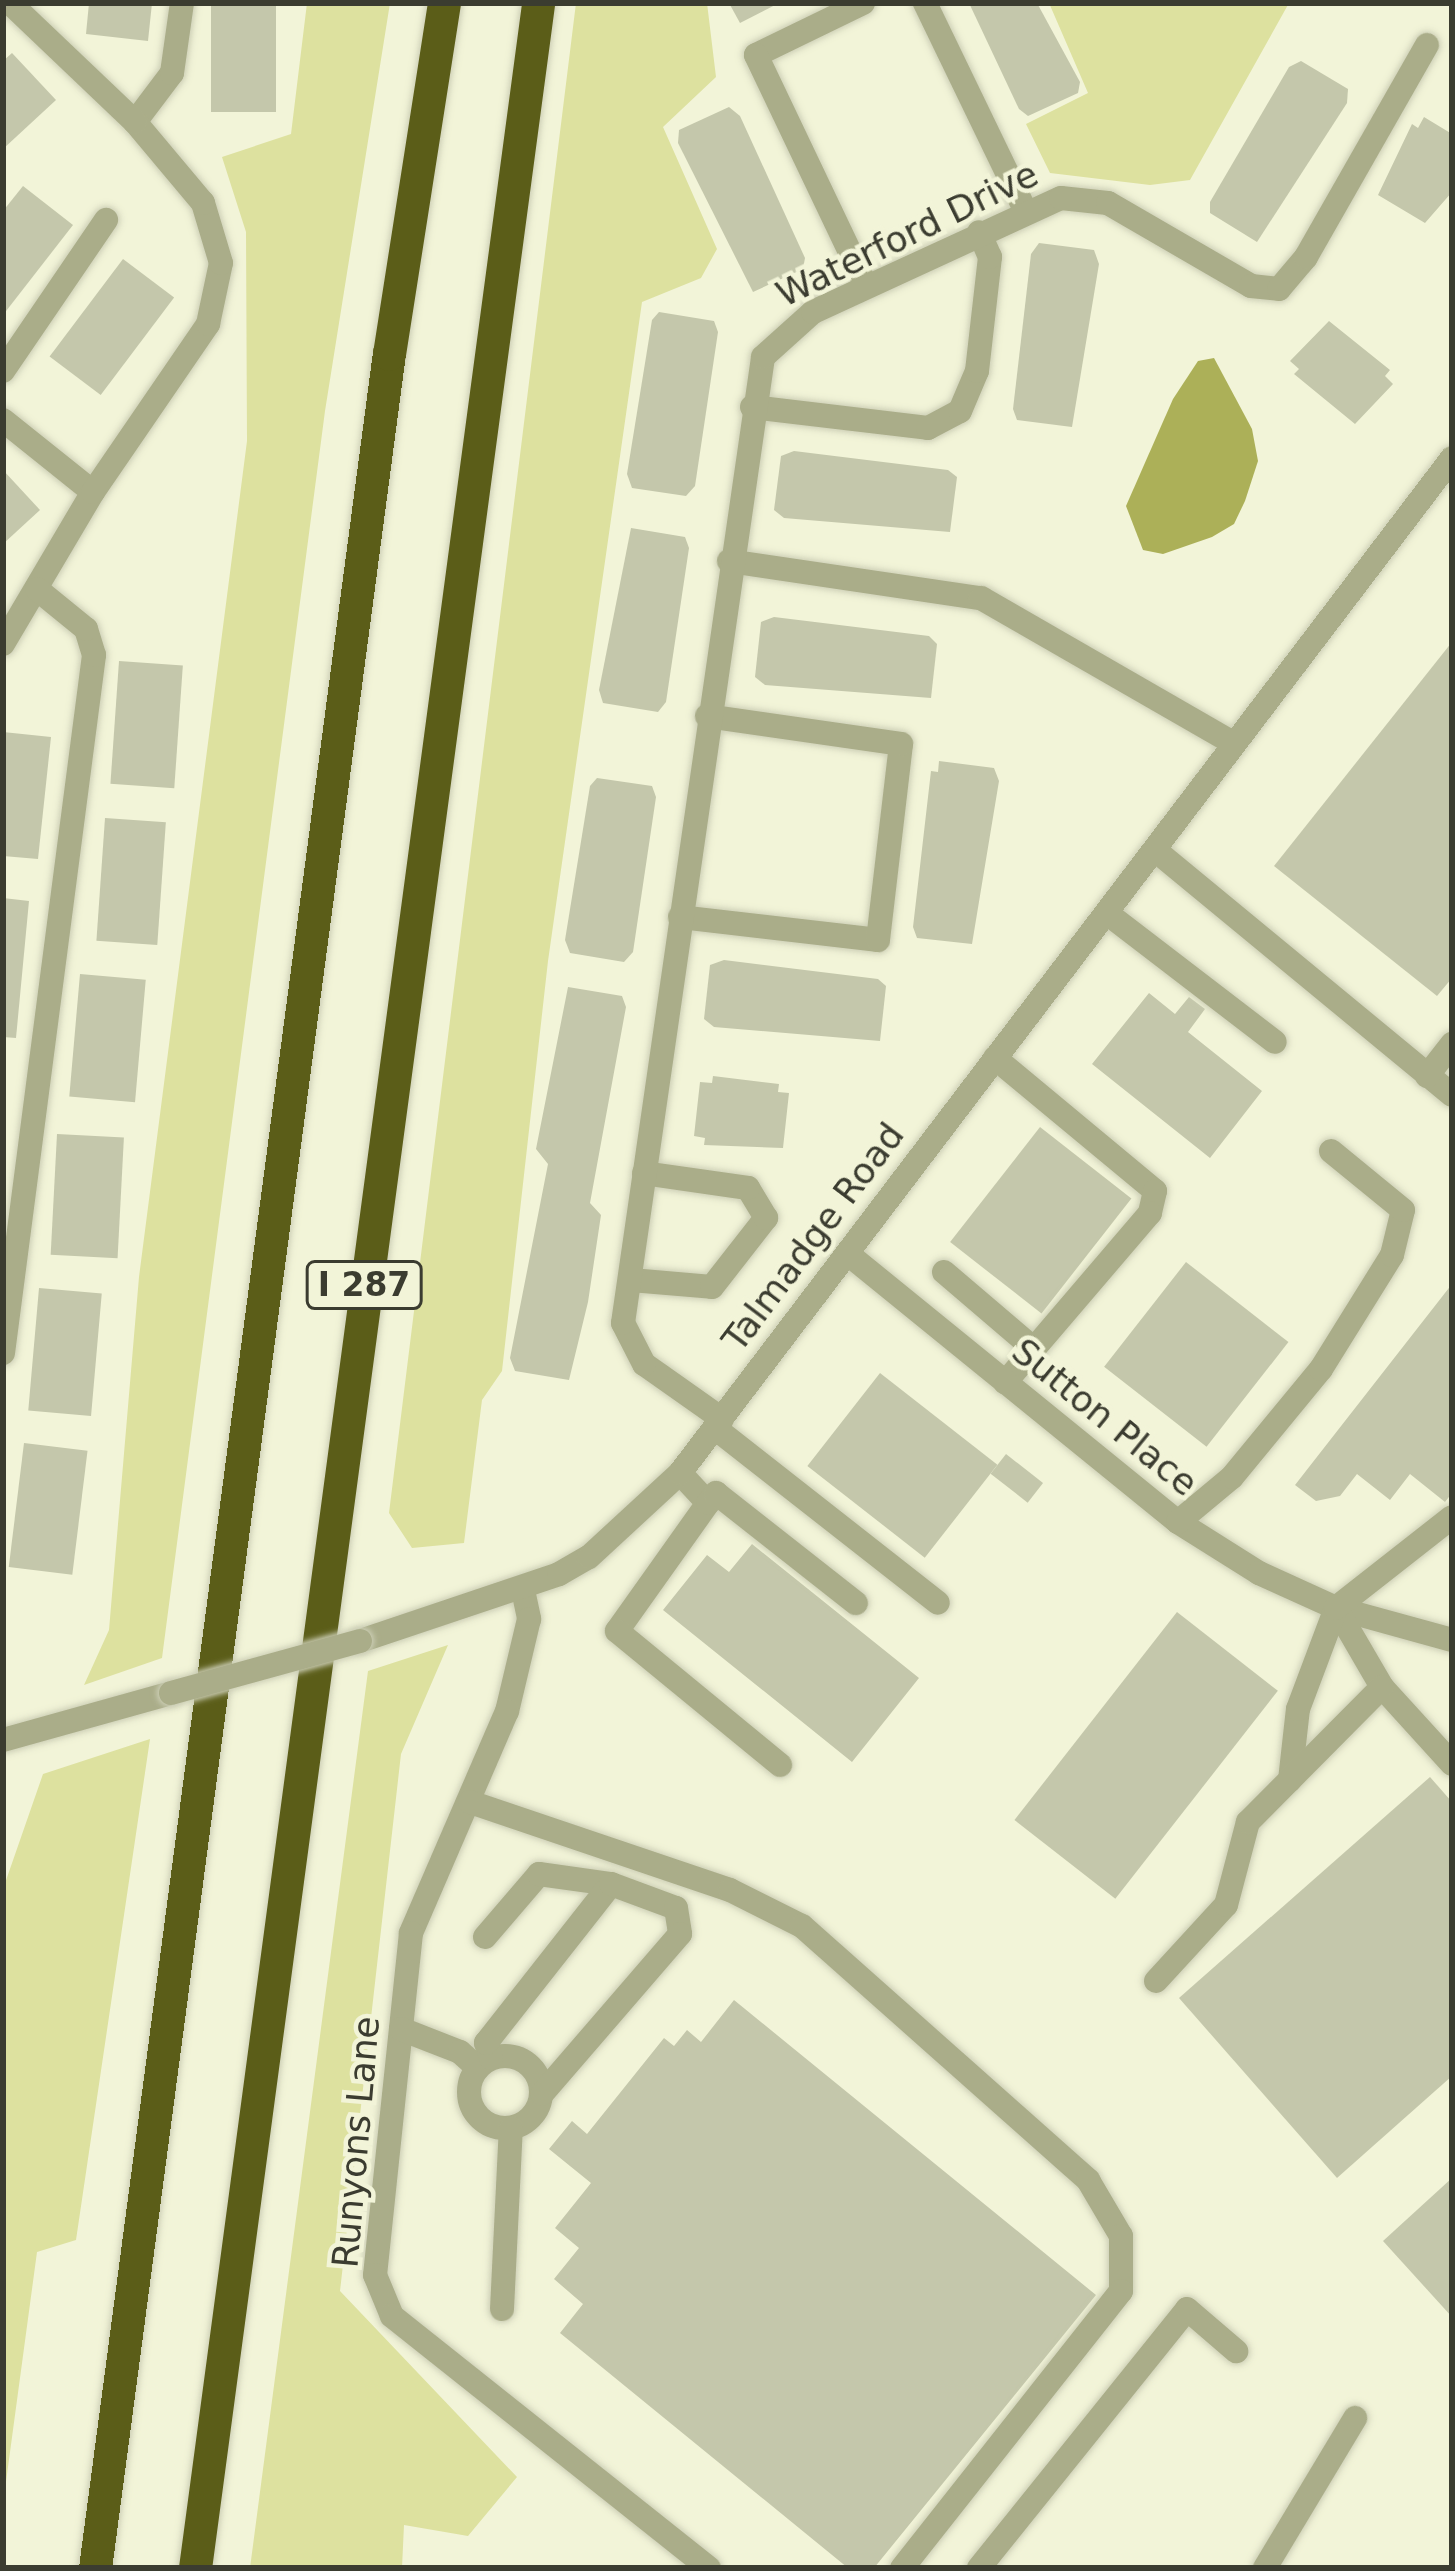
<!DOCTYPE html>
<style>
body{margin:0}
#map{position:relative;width:1455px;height:2571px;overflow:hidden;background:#f2f4d8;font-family:"DejaVu Sans",sans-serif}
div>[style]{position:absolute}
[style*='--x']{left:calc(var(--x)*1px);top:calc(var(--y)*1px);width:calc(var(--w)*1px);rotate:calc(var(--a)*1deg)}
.green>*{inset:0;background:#dde19f}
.water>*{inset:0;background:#acb058}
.building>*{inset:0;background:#c4c7ab;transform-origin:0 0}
.roads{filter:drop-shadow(0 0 3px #cdcfb6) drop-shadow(0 0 3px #cdcfb6)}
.minor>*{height:24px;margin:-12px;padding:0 12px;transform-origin:12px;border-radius:12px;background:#aaad89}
.minor>.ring{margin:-12px;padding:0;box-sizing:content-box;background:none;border:24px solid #aaad89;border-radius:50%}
.highway>*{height:33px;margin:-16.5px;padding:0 16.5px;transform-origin:16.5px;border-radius:16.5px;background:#5b5d18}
.bridges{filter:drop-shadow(0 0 3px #cdcfb6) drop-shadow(0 0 3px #cdcfb6)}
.minor-bridge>*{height:24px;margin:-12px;padding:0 12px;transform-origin:12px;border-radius:12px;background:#aaad89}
span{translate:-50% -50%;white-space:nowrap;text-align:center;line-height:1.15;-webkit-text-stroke:9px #f2f4d8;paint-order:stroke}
.shield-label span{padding:3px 9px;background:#f2f4d8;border:3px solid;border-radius:9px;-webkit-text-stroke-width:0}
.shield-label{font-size:33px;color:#3b3c30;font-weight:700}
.street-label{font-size:36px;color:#3b3c30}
.frame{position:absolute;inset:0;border:6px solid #3b3c30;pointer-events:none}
</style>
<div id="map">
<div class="green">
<div style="clip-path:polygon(307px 3px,390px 3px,325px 411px,162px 1658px,84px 1685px,109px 1630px,139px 1277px,247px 441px,246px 232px,222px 157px,291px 134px)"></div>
<div style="clip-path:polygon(576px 3px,707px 3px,716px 77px,663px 127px,717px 249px,701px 278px,642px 302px,548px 961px,502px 1371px,482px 1400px,464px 1543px,412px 1548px,389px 1513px)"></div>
<div style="clip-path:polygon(1049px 3px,1289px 3px,1190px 180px,1150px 185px,1050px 173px,1026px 124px,1088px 93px)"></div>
<div style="clip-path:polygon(448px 1645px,401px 1754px,340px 2291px,517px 2477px,468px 2536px,404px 2525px,402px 2568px,250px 2568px,368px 1671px)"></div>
<div style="clip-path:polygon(150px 1739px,76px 2240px,37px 2252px,3px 2504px,3px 1889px,43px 1774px)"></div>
</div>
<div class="water">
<div style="clip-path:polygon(1214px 358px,1252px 429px,1258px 461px,1245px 501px,1234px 524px,1212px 537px,1163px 554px,1143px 550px,1126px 506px,1173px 399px,1198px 361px)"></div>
</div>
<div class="building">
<div style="clip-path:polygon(89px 3px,152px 3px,148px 41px,86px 34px)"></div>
<div style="left:211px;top:3px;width:65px;height:109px"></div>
<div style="clip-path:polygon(729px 3px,779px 3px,740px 23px)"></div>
<div style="clip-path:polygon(969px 3px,1037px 3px,1080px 82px,1078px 93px,1028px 116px,1019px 109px)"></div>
<div style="clip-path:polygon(12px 53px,56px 100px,3px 149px,3px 61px)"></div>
<div style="clip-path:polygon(1301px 61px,1348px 89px,1347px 103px,1257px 242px,1210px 213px,1210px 202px,1289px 67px)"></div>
<div style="clip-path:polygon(729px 107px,740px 116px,805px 258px,803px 269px,753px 292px,678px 143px,679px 130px)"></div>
<div style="clip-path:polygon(1424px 117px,1452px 134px,1452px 192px,1425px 223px,1378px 195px,1412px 124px,1418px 128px)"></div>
<div style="clip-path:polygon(23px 186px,73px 225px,3px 315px,3px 211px)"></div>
<div style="clip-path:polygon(1039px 243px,1094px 250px,1099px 264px,1072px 427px,1017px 420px,1013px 409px,1031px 254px)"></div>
<div style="left:123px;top:259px;width:64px;height:122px;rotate:37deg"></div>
<div style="clip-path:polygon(659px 312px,714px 321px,718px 332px,695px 486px,686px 496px,632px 488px,627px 474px,652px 320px)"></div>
<div style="clip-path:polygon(1329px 321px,1390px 370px,1385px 376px,1393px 384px,1355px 424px,1294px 374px,1299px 369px,1290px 361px)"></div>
<div style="clip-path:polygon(794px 451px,948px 470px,957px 477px,950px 532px,784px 518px,774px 510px,781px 456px)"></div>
<div style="clip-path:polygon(3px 470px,40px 510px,3px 544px)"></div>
<div style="clip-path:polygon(631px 528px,685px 537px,689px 548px,666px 702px,658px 712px,603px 703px,599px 690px)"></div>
<div style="clip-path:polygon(774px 617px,929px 636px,937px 644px,931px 698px,765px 685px,755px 677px,761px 622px)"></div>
<div style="clip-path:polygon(1452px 642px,1452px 978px,1437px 996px,1274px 866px)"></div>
<div style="left:119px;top:661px;width:64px;height:123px;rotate:4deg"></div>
<div style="clip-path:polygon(3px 732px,51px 737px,38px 859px,3px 856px)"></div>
<div style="clip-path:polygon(939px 761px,994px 768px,999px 781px,972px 944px,917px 938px,913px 927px,931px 771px,938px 772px)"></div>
<div style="clip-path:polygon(597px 778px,652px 786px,656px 797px,633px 952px,624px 962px,570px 953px,565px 940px,590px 786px)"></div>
<div style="left:105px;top:818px;width:61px;height:123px;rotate:4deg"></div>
<div style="clip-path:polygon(3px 898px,29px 901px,16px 1038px,3px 1037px)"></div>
<div style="clip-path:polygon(724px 960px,878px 979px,886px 986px,880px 1041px,714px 1027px,704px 1019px,710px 965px)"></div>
<div style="left:80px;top:974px;width:66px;height:123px;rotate:5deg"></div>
<div style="clip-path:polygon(568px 987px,622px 996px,626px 1007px,590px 1203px,601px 1215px,588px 1302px,569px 1380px,515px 1371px,510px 1358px,548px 1164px,536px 1149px)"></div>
<div style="clip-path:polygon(1149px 993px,1175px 1014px,1189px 997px,1205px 1009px,1188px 1032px,1262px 1091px,1210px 1158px,1092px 1064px)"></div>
<div style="clip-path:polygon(713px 1076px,779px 1084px,778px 1092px,789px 1093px,783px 1148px,704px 1145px,705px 1138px,694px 1136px,700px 1082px,712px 1083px)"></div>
<div style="left:1040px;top:1127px;width:116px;height:146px;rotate:38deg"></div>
<div style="left:57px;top:1134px;width:67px;height:121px;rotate:3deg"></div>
<div style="left:1186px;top:1262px;width:130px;height:133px;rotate:38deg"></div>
<div style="clip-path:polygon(1452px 1284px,1452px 1493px,1445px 1502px,1410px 1474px,1390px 1500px,1357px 1474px,1340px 1496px,1316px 1501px,1295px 1485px)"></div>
<div style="left:39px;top:1288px;width:63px;height:123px;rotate:5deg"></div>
<div style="left:880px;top:1373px;width:149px;height:118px;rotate:38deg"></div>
<div style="left:24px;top:1443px;width:64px;height:125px;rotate:7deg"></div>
<div style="left:1006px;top:1454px;width:47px;height:25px;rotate:38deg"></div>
<div style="clip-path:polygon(752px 1544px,919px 1678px,852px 1762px,663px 1610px,707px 1555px,729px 1572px)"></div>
<div style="left:1177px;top:1612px;width:128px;height:264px;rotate:38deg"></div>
<div style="clip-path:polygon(1430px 1777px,1452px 1802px,1452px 2076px,1337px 2178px,1179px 1998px)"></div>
<div style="clip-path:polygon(734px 2000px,1096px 2295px,874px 2568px,848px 2568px,560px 2333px,583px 2304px,554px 2279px,579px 2248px,555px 2228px,591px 2183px,549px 2149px,572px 2121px,587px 2134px,664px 2038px,674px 2046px,687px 2030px,701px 2042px)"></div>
<div style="clip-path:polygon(1452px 2178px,1452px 2317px,1383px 2241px)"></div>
</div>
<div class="roads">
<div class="minor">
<div style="--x:863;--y:3;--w:119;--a:154.1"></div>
<div style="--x:756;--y:55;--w:256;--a:64.5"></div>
<div style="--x:925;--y:3;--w:230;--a:64.2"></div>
<div style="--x:135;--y:122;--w:61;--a:-52.9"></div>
<div style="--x:172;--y:73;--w:71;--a:-81.9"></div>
<div style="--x:3;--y:371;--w:183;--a:-55.7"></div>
<div style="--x:752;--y:407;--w:177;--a:6.8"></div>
<div style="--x:928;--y:428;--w:36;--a:-28"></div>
<div style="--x:960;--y:411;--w:43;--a:-67"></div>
<div style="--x:977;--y:371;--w:115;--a:-83.5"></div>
<div style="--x:990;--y:257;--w:27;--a:-114"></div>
<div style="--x:3;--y:420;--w:115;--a:38.7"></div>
<div style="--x:729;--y:561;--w:255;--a:8.4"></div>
<div style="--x:981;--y:598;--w:287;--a:29.9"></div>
<div style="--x:3;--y:644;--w:177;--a:-59.4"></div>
<div style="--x:93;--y:492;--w:204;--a:-55.6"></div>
<div style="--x:208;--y:324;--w:62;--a:-78"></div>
<div style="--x:221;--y:263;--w:63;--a:-106.7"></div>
<div style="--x:203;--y:203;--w:106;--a:-130"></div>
<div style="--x:135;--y:122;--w:173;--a:-136.4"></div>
<div style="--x:1155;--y:850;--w:385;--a:39.5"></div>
<div style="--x:1108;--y:914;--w:210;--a:37.5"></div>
<div style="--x:680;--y:917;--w:199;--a:6.6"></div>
<div style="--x:878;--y:940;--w:197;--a:-83.3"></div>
<div style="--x:901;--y:744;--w:196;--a:-171.8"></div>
<div style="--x:995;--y:1058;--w:208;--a:39.7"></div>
<div style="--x:1155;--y:1191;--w:23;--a:103"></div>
<div style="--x:1150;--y:1213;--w:223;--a:130.5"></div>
<div style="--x:1427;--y:1076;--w:41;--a:-52"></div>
<div style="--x:848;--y:1254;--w:425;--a:39.1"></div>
<div style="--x:1178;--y:1522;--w:96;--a:32.2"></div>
<div style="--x:1259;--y:1573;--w:85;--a:24.4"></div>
<div style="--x:1336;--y:1608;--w:120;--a:15.4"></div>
<div style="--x:944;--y:1272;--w:118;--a:40.5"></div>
<div style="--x:631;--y:1280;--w:81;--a:4.9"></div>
<div style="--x:712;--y:1287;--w:88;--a:-52"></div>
<div style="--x:766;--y:1218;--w:35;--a:-121"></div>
<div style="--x:748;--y:1188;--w:105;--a:-171.8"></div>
<div style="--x:3;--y:1353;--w:704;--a:-82.57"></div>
<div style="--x:94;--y:655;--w:27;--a:-107"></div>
<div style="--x:86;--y:629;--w:63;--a:-140.8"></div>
<div style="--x:722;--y:1419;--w:95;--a:-144.8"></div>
<div style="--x:644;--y:1364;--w:46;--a:-117.1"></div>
<div style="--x:623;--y:1323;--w:976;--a:-81.75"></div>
<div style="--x:763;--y:357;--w:67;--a:-42"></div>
<div style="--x:813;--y:312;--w:273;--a:-24.7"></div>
<div style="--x:1061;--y:198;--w:47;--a:6.1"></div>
<div style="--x:1108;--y:203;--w:165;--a:30.1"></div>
<div style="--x:1251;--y:286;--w:28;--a:6"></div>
<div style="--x:1279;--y:289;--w:42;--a:-49.8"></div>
<div style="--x:1306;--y:257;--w:244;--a:-60.3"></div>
<div style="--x:715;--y:1428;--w:283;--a:38.1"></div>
<div style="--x:680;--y:1473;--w:41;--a:47"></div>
<div style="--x:708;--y:1503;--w:157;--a:125.4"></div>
<div style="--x:617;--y:1631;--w:211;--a:39.4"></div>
<div style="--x:708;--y:1503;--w:13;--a:-51"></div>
<div style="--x:716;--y:1493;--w:178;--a:38.2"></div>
<div style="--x:1178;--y:1522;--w:70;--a:-39.8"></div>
<div style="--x:1232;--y:1477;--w:140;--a:-50.5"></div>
<div style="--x:1321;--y:1369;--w:134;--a:-58.1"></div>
<div style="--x:1392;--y:1255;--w:46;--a:-76.3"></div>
<div style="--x:1403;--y:1210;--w:93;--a:-140.7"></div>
<div style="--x:523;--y:1590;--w:30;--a:78"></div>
<div style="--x:529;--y:1619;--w:95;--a:103.4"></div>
<div style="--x:507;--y:1711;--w:242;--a:113.4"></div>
<div style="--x:411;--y:1933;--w:344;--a:96"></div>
<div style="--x:375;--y:2275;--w:44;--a:67.5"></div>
<div style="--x:392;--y:2316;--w:405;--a:38.5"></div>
<div style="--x:1336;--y:1608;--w:91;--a:59.8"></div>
<div style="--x:1382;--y:1687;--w:104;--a:47.7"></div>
<div style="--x:360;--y:1641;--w:210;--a:-18.6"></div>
<div style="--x:559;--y:1574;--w:34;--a:-30"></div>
<div style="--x:589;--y:1557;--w:124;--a:-42.7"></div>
<div style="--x:680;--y:1473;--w:1275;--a:-52.74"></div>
<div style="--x:3;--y:1740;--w:174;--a:-15.6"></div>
<div style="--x:1290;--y:1780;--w:71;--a:-83.6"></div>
<div style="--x:1298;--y:1709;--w:108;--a:-69.4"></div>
<div style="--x:1336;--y:1608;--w:147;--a:-38.1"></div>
<div style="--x:470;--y:1802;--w:274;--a:18.7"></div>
<div style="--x:730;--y:1890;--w:80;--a:26.6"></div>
<div style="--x:802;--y:1926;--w:383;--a:41.6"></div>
<div style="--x:1088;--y:2180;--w:65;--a:59.5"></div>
<div style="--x:1121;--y:2236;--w:55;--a:90"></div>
<div style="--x:1121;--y:2291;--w:353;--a:128.3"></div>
<div style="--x:485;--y:1937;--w:83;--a:-49.4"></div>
<div style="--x:539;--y:1874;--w:73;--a:7.9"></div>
<div style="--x:1156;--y:1981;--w:103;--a:-47.4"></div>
<div style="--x:1226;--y:1905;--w:86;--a:-75.2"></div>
<div style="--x:1248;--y:1822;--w:190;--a:-45.2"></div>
<div style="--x:401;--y:2029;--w:63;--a:21.3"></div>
<div style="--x:460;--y:2052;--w:24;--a:42"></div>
<div class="ring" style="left:469px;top:2056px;width:48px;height:48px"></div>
<div style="--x:491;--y:2058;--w:16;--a:-108"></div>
<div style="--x:486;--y:2043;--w:202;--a:-51.8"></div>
<div style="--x:611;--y:1884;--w:69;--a:20.3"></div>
<div style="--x:676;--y:1908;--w:26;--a:81"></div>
<div style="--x:680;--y:1934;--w:211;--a:130.8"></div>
<div style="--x:502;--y:2309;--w:181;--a:-87.2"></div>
<div style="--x:979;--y:2568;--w:332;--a:-51.2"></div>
<div style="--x:1187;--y:2309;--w:65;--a:40.6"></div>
<div style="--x:1265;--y:2568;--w:175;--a:-59"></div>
</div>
<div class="highway">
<div style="--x:95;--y:2568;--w:2233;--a:-82.44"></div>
<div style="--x:389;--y:354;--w:355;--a:-81.1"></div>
<div style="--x:195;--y:2568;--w:2588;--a:-82.38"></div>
</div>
</div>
<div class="bridges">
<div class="minor-bridge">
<div style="--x:171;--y:1693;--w:196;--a:-15.4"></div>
</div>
</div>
<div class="shield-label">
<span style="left:364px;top:1285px">I 287</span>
</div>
<div class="street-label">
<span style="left:907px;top:234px;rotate:-26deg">Waterford Drive</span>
<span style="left:813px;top:1237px;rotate:-53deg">Talmadge Road</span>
<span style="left:1105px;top:1417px;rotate:39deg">Sutton Place</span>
<span style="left:356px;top:2142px;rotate:-85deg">Runyons Lane</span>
</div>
<div class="frame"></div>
</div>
